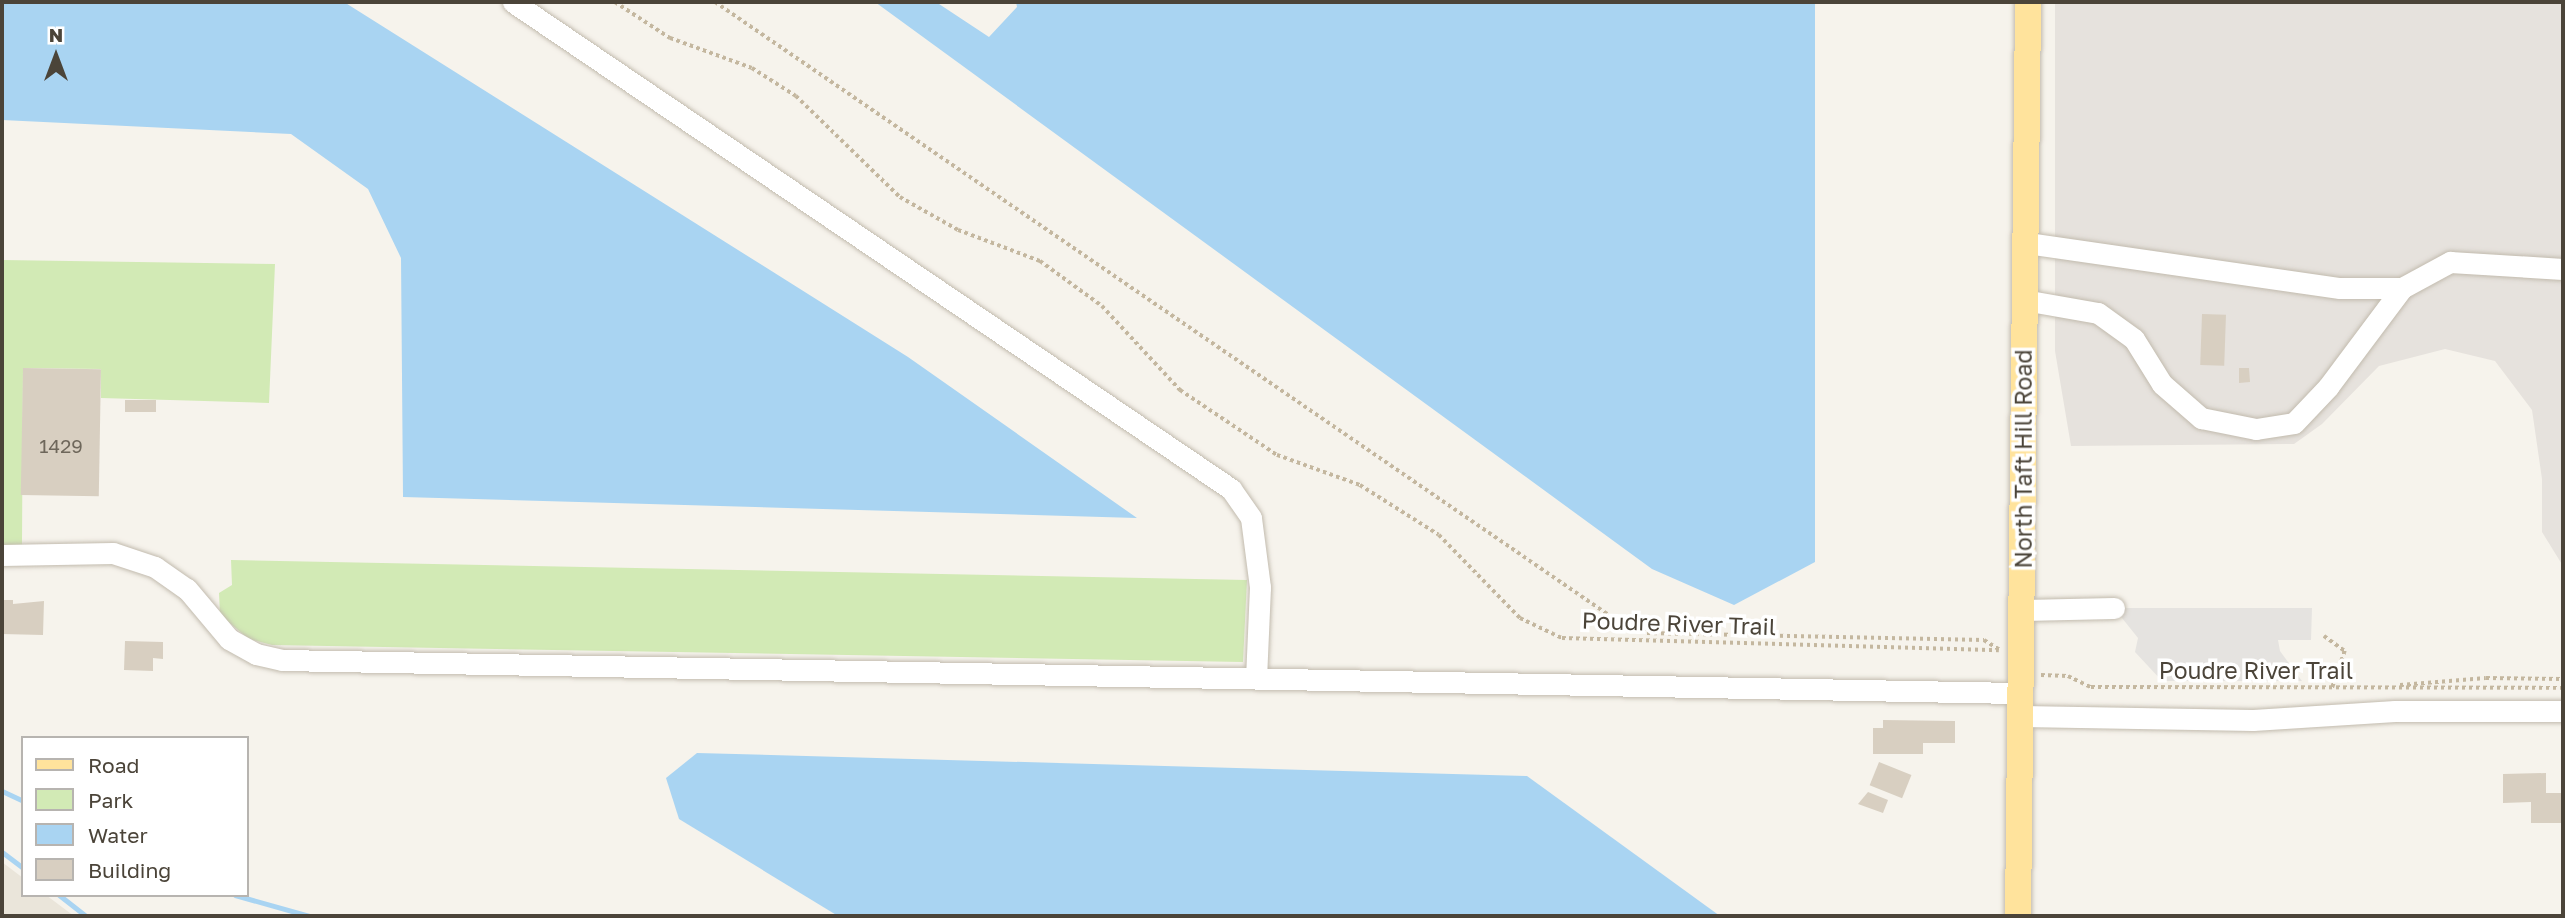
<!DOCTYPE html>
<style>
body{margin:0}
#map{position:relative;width:2565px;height:918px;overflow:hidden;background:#f6f3ec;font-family:"Golos Text",sans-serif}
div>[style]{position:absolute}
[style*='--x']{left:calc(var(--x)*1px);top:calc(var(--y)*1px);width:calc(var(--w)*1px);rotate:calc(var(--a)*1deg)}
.residential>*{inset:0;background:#eae5da}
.industrial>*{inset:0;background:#e6e2dd}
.green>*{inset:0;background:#d2eab5}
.parking>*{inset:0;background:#e5e3e0}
.water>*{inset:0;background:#a9d4f2}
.stream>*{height:5px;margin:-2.5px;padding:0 2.5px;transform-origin:2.5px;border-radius:2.5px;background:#a9d4f2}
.building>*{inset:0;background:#d8cfc1;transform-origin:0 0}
.path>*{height:3.5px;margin-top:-1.75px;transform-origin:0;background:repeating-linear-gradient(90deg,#c4b79f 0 3.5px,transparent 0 7px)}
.roads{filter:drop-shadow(0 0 2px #c2bbae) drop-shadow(0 0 2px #c2bbae)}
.minor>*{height:21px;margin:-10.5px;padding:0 10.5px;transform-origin:10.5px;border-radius:10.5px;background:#fff}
.major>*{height:26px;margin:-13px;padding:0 13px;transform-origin:13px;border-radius:13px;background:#ffe39c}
span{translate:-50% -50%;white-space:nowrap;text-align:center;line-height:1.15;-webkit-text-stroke:7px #fff;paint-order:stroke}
.number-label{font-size:19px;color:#6e675b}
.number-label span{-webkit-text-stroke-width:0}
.street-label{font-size:23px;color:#4b4439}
.frame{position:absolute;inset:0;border:4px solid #4b4439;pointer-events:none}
.legend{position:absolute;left:21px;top:736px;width:228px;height:161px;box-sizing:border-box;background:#fff;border:2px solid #b7b4b0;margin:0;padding:9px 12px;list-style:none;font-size:21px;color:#4b4439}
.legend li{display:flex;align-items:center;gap:14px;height:35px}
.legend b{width:35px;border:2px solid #b7b4b0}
.north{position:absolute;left:21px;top:21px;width:70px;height:70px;-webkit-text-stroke:5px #fff;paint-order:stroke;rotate:0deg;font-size:19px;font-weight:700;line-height:28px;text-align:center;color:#4b4439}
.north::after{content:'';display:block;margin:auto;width:24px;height:32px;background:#4b4439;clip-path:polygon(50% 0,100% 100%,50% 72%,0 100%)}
</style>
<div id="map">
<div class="residential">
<div style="clip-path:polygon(2px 862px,23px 878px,23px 895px,46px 895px,74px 916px,2px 916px)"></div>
</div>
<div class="industrial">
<div style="clip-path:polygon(2055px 2px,2563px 2px,2563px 566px,2542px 532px,2542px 479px,2532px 410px,2495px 361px,2445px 349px,2379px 366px,2322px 424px,2294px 444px,2071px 446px,2055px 351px)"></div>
</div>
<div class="green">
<div style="clip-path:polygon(2px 260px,275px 264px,269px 403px,101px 398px,101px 369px,23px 368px,22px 545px,2px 546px)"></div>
<div style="clip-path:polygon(231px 560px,1247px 580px,1243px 662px,272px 645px,249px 639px,220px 615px,219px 593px,232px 585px)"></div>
</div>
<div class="parking">
<div style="clip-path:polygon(2114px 608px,2312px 608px,2311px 640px,2278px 640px,2280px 651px,2302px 681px,2162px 681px,2135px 652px,2138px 638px)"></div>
</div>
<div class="water">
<div style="clip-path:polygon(2px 2px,344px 2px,908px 357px,1137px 518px,403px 497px,401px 258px,368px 189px,291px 134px,2px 120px)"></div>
<div style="clip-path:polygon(875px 2px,936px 2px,989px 37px,1017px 7px,1016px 2px,1815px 2px,1815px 562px,1734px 605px,1652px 569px)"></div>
<div style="clip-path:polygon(697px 753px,1527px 776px,1720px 916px,838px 916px,679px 819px,666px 778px)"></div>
</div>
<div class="stream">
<div style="--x:2;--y:791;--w:23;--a:25"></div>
<div style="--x:2;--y:852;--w:26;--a:37"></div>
<div style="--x:59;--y:895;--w:34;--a:38"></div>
<div style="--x:235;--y:895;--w:77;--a:15.8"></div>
</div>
<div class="building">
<div style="left:2202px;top:314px;width:24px;height:51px;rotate:2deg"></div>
<div style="left:23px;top:368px;width:78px;height:127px;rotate:1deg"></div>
<div style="clip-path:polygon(2239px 368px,2249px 368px,2250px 382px,2239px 383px)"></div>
<div style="left:125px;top:400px;width:31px;height:12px"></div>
<div style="clip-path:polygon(2px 600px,13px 600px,13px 604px,44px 601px,43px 635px,2px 634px)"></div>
<div style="clip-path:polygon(125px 641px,163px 642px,163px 659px,153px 658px,153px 671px,124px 670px)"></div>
<div style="clip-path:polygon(1883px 720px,1955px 721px,1955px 743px,1923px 743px,1923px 754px,1873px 754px,1873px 728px,1883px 728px)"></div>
<div style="left:1879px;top:762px;width:35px;height:25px;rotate:22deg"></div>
<div style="clip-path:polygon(2546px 773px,2546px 793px,2561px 793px,2561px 823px,2531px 823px,2531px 802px,2503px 803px,2503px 774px)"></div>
<div style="clip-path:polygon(1868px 792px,1888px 800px,1883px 813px,1858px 804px)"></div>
</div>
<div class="path">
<div style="--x:615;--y:2;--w:66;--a:33.2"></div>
<div style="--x:670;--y:38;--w:87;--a:20.1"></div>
<div style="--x:752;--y:68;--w:52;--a:32.5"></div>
<div style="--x:796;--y:96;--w:145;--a:44.2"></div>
<div style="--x:900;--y:197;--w:67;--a:29.6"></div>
<div style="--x:958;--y:230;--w:88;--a:20.7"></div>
<div style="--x:1040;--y:261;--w:77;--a:36"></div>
<div style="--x:1102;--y:306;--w:115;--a:47.1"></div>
<div style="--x:1180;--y:390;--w:117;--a:33.8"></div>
<div style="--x:1277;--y:455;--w:88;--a:19.9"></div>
<div style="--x:1360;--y:485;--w:93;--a:32.3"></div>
<div style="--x:1439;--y:535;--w:116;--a:45.7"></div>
<div style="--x:1520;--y:618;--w:47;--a:25.5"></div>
<div style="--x:1562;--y:638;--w:437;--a:1.6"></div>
<div style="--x:715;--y:2;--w:1100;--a:34.44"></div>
<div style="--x:1622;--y:624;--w:27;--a:20"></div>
<div style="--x:1647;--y:633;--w:337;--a:1.2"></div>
<div style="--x:1984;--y:640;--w:19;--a:32"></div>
<div style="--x:2324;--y:636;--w:26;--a:36"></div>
<div style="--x:2345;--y:651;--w:39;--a:109"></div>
<div style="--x:2041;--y:675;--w:27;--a:2"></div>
<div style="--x:2068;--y:676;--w:25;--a:26"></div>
<div style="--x:2091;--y:687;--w:472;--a:0.1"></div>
<div style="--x:2400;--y:685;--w:86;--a:-4.7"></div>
<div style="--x:2486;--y:678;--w:77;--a:0.7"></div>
</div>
<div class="roads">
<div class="minor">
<div style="--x:513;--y:2;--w:868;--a:34.15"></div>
<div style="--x:1231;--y:489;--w:35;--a:55"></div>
<div style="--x:1251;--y:518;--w:70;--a:82.6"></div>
<div style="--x:1260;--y:587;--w:91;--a:92.5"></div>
<div style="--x:2027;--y:243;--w:316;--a:8.2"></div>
<div style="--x:2340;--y:288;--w:62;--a:0"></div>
<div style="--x:2402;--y:288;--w:55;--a:-28.4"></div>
<div style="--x:2450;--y:262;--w:113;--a:3.5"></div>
<div style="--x:2024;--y:300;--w:75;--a:10"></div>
<div style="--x:2098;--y:313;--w:44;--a:35.8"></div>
<div style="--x:2134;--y:339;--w:53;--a:58.1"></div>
<div style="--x:2162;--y:384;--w:52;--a:41.1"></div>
<div style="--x:2201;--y:418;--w:56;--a:11.3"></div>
<div style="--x:2256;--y:429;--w:38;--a:-9"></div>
<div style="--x:2294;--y:423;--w:50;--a:-46.6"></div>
<div style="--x:2328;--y:387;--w:124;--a:-53.2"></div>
<div style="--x:2;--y:555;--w:111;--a:-1"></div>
<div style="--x:113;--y:553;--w:44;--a:18.4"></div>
<div style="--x:155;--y:567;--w:39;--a:35"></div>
<div style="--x:187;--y:589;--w:65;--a:50"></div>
<div style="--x:229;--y:639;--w:31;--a:29"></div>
<div style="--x:256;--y:654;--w:27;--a:13"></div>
<div style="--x:282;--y:660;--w:1739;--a:1.09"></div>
<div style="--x:2023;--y:610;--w:91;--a:-1.3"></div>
<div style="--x:2021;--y:716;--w:232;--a:1"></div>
<div style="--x:2253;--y:720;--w:142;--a:-3.6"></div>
<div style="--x:2395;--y:711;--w:168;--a:0"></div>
</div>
<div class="major">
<div style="--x:2018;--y:916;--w:914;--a:-89.37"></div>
</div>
</div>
<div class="number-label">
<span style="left:61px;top:446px">1429</span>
</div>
<div class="street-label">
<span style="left:2023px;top:459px;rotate:-90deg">North Taft Hill Road</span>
<span style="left:1679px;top:623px;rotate:2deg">Poudre River Trail</span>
<span style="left:2256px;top:670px">Poudre River Trail</span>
</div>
<div class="frame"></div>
<ul class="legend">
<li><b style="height:9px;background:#ffe39c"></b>Road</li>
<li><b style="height:19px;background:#d2eab5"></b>Park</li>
<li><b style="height:19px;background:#a9d4f2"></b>Water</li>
<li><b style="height:19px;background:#d8cfc1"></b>Building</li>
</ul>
<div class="north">N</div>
</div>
